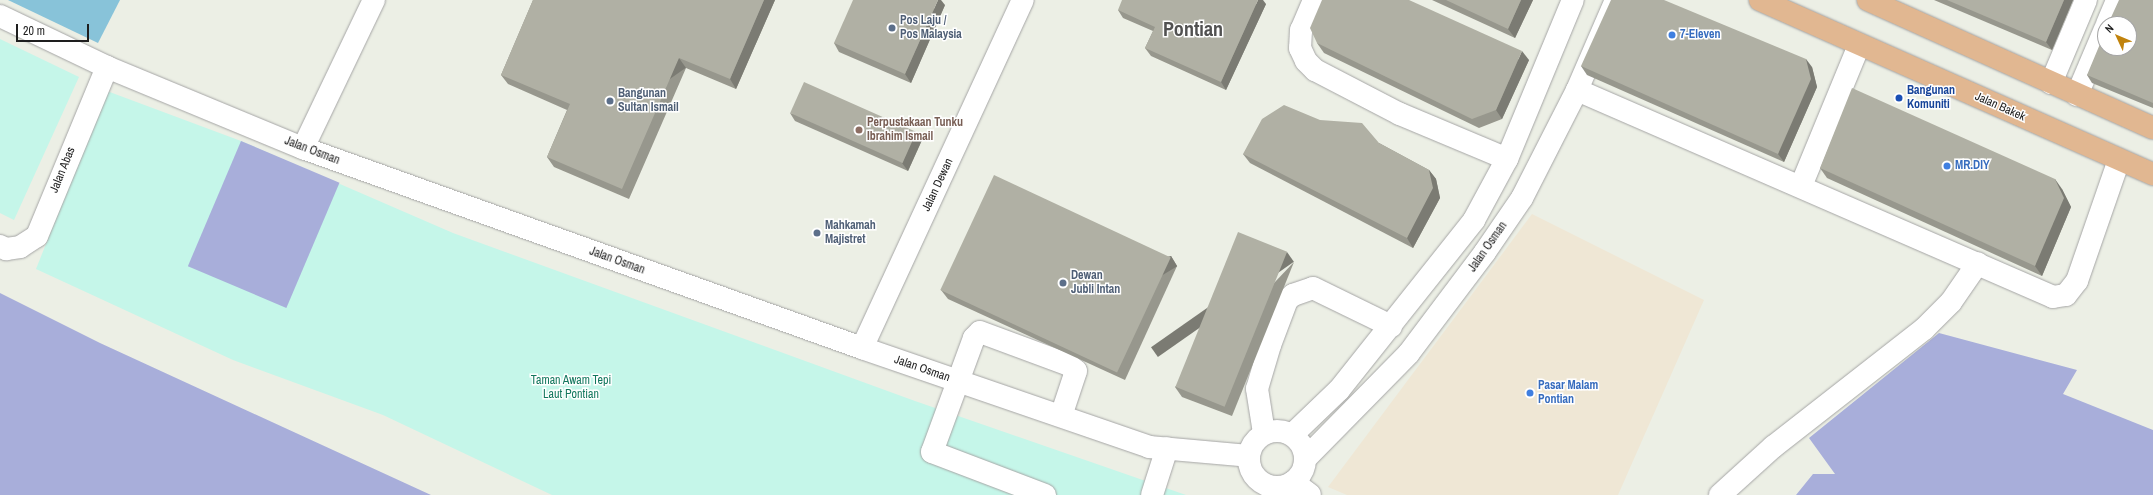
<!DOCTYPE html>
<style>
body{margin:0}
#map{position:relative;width:2153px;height:495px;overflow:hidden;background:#ecefe5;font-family:"Archivo Narrow",sans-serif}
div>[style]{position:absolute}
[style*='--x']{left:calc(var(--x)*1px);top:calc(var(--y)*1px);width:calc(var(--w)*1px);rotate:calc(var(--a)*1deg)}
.commercial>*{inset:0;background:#efe7d5}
.park>*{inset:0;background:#c5f6e9}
.pitch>*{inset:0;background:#88c3d9}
.water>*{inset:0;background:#a8aeda;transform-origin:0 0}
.roads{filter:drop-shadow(0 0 1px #a5a5a5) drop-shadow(0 0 1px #a5a5a5)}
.minor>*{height:22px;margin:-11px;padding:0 11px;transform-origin:11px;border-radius:11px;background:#fff}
.minor>.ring{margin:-11px;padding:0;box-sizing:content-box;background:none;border:22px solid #fff;border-radius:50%}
.highway>*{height:22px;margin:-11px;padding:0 11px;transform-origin:11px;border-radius:11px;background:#e1b791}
.wall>*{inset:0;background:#97978d}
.shaded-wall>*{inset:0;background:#7b7b73;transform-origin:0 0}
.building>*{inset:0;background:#b0b0a4;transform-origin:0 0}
.dots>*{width:11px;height:11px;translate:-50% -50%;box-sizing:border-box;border:2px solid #fff;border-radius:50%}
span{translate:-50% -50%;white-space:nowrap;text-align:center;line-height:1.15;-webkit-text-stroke:3px #fff;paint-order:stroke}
.service-label{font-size:12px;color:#4e5e75;font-weight:700}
.left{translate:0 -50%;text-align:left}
.shop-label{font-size:12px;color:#366cbe;font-weight:700}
.transit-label{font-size:12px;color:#164399;font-weight:700}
.street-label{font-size:12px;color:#1e1e1e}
.education-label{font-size:12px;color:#785e54;font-weight:700}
.park-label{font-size:12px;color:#12775d}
.town-label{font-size:20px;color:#515151;font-weight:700}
.north{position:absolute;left:2097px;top:16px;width:40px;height:40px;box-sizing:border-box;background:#fff;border:1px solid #a5a5a5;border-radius:50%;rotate:314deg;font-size:11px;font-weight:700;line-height:16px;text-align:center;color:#1e1e1e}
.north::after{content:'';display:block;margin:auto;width:14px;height:18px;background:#c1830c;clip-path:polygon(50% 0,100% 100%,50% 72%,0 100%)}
.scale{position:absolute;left:16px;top:24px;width:73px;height:18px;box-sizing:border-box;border:2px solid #1e1e1e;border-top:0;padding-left:5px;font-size:12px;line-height:14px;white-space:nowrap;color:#1e1e1e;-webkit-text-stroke:3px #fff;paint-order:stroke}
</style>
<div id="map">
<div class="commercial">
<div style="clip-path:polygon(1532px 214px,1704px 300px,1618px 495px,1347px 495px,1328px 487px)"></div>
</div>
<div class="park">
<div style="clip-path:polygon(0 39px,79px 77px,14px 220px,0 213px)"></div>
<div style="clip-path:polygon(107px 91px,241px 141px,453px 233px,915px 401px,1186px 495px,552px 495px,383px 415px,233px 360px,36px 269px)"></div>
</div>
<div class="pitch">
<div style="clip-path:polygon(8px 0,120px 0,98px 43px)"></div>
</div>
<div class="water">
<div style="left:241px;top:141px;width:107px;height:136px;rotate:23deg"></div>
<div style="clip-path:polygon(0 293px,100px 343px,431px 495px,0 495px)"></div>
<div style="clip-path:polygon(1939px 333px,2077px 370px,2063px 394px,2153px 430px,2153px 495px,1796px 495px,1813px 474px,1835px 474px,1809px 438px)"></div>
</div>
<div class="roads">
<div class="minor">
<div style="--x:1314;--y:0;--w:33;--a:113"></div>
<div style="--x:1301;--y:30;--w:18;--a:93"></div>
<div style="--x:1300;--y:48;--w:14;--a:65"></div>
<div style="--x:1306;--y:61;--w:13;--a:45"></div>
<div style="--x:1315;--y:70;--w:96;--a:27.4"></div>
<div style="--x:1400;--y:114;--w:116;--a:22.8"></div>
<div style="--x:0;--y:16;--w:119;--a:25.5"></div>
<div style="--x:107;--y:67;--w:212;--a:22.5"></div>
<div style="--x:303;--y:148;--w:594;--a:19.69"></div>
<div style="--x:862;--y:348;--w:304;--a:19"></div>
<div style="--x:1149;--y:447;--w:100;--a:5.1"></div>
<div style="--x:2107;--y:24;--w:26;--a:-67"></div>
<div style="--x:2051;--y:83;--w:90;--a:-67.1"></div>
<div style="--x:1577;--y:90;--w:519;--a:23.5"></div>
<div style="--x:2053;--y:297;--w:13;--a:-9"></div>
<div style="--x:2066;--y:295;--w:18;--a:-52"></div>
<div style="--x:2077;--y:281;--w:128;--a:-70.9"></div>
<div style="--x:2077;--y:95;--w:72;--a:-67"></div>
<div style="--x:303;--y:148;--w:164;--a:-64.4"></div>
<div style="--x:1801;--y:186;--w:152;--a:-67.6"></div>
<div style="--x:0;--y:246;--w:7;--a:27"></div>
<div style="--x:6;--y:249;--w:14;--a:-8"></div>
<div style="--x:20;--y:247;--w:20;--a:-33"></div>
<div style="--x:37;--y:236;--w:183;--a:-67.5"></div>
<div style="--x:862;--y:348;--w:383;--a:-65.2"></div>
<div class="ring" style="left:1249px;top:431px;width:34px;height:34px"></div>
<div style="--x:1264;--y:433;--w:45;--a:-99"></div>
<div style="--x:1257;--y:389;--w:46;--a:-73.5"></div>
<div style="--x:1270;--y:345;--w:48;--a:-69.3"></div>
<div style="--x:1287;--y:300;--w:8;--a:-40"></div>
<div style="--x:1293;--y:295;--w:21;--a:-19"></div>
<div style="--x:1313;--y:288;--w:87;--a:26"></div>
<div style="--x:1292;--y:435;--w:65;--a:-43.8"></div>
<div style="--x:1339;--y:390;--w:217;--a:-51.5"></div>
<div style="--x:1474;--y:220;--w:69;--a:-61.6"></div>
<div style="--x:1507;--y:159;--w:172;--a:-67.5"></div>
<div style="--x:1305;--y:459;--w:148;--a:-45.5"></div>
<div style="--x:1409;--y:353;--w:126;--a:-53"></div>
<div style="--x:1485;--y:252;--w:65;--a:-55.6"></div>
<div style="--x:1522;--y:198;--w:121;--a:-63"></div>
<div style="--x:1577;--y:90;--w:98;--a:-66.6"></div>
<div style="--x:1293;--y:482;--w:21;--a:37"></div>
<div style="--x:1045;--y:495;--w:121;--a:-159.2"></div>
<div style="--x:932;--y:452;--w:121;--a:-69.8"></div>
<div style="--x:974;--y:338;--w:8;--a:-45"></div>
<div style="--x:980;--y:332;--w:95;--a:20.3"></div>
<div style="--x:1069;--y:365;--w:9;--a:41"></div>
<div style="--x:1076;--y:371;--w:47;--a:108.4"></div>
<div style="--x:1152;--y:495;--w:49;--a:-72.3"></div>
<div style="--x:1720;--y:495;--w:72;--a:-42.2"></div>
<div style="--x:1773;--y:447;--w:192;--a:-38"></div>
<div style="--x:1924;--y:329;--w:38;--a:-45"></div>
<div style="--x:1951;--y:302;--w:47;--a:-55.3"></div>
</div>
<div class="highway">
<div style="--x:1760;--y:0;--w:430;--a:23.9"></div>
<div style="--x:1868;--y:0;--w:312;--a:24.2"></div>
</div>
</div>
<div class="wall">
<div style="clip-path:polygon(533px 0,775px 0,736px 89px,686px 68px,629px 199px,554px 167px,547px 157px,567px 110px,508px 84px,501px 75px)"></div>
<div style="clip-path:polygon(1432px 0,1533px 0,1515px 38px)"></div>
<div style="clip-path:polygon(1934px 0,2073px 0,2052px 50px)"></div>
<div style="clip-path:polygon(2153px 0,2153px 108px,2092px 83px,2087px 75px)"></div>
<div style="clip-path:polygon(1266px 4px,1226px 90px,1151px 56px,1145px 48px,1153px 31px,1123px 18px,1118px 10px)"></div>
<div style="clip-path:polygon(945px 5px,911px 83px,839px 52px,834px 43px)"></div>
<div style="clip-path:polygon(1317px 43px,1529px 60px,1502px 119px,1479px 128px,1324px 53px)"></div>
<div style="clip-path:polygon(1581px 66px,1812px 67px,1817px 87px,1784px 162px,1587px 75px)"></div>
<div style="clip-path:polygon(790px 113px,922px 140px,908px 171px,795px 121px)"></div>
<div style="clip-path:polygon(1379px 143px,1429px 170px,1436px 179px,1440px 198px,1413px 248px,1250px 163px,1243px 154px)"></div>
<div style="clip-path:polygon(1820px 168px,2062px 189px,2071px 207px,2042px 276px,1827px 178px)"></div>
<div style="clip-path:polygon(1171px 256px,1177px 266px,1125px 380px,948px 299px,941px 290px)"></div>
<div style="clip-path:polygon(1294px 262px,1232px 416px,1182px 397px,1175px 387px)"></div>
</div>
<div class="shaded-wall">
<div style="clip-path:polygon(764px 0,775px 0,736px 89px,730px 79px)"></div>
<div style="clip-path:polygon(938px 0,941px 0,945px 5px,911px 83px,905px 74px)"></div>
<div style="clip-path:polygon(1258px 0,1263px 0,1266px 4px,1226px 90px,1221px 82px)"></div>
<div style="clip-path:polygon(1521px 0,1533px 0,1515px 38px,1508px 29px)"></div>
<div style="clip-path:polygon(2064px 0,2073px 0,2052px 50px,2046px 42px)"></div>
<div style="clip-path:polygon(1522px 51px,1529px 60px,1502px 119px,1496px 110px)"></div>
<div style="left:679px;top:58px;width:12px;height:143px;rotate:55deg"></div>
<div style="clip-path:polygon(1806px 59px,1812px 67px,1817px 87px,1784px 162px,1778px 154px)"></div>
<div style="clip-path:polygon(916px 132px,922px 140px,908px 171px,902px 163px)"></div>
<div style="clip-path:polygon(1429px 170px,1436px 179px,1440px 198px,1413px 248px,1407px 238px)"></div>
<div style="clip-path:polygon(2055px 179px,2062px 189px,2071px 207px,2042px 276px,2035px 266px)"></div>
<div style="left:1287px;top:252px;width:12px;height:166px;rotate:55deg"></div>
<div style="left:1171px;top:256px;width:12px;height:127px;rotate:59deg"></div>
</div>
<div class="building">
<div style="clip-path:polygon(533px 0,764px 0,730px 79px,679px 58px,622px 189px,547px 157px,570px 104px,501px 75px)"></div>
<div style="clip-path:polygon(853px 0,938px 0,905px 74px,834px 43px)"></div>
<div style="clip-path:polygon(1122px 0,1258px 0,1221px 82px,1145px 48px,1155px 27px,1118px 10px)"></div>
<div style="clip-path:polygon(1322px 0,1409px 0,1522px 51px,1496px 110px,1472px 119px,1317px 43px,1310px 28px)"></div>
<div style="clip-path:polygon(1446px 0,1521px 0,1508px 29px)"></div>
<div style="clip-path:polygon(1611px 0,1664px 0,1806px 59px,1811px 79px,1778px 154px,1581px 66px)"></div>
<div style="clip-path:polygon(1947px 0,2064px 0,2046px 42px)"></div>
<div style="clip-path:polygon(2119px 0,2153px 0,2153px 103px,2087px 75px,2105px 32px,2105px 48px,2129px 48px,2129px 24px,2108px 24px)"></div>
<div style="left:804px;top:82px;width:123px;height:34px;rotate:24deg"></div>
<div style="clip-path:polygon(1852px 88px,2055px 179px,2064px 198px,2035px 266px,1820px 168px)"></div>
<div style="clip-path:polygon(1284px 105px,1320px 120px,1362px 123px,1379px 143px,1429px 170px,1433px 188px,1407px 238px,1243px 154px,1262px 119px)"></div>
<div style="left:994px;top:175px;width:195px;height:127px;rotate:25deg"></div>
<div style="left:1238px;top:232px;width:53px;height:167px;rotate:22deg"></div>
</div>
<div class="dots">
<div style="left:892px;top:28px;background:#5c6f8a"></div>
<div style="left:1672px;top:35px;background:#3f7fe0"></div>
<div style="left:1899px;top:98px;background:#1a4fb4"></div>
<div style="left:610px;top:101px;background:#5c6f8a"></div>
<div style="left:859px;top:130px;background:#8d6e63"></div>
<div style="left:1947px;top:166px;background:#3f7fe0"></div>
<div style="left:817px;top:233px;background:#5c6f8a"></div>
<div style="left:1063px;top:283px;background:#5c6f8a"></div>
<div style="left:1530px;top:393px;background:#3f7fe0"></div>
</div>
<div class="service-label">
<span class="left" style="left:900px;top:28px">Pos Laju /<br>Pos Malaysia</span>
<span class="left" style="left:618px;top:101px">Bangunan<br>Sultan Ismail</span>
<span class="left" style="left:825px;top:233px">Mahkamah<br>Majistret</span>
<span class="left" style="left:1071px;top:283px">Dewan<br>Jubli Intan</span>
</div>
<div class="shop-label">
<span class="left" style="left:1680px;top:35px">7-Eleven</span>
<span class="left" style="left:1955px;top:166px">MR.DIY</span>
<span class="left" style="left:1538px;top:393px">Pasar Malam<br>Pontian</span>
</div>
<div class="transit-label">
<span class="left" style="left:1907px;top:98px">Bangunan<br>Komuniti</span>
</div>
<div class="street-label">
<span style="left:2000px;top:107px;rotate:24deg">Jalan Bakek</span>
<span style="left:312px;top:151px;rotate:21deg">Jalan Osman</span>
<span style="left:63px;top:170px;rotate:-68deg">Jalan Abas</span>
<span style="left:938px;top:185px;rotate:-65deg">Jalan Dewan</span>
<span style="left:1488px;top:247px;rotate:-55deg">Jalan Osman</span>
<span style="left:617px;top:261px;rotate:20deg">Jalan Osman</span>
<span style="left:922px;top:369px;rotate:19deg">Jalan Osman</span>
</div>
<div class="education-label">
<span class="left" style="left:867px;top:130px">Perpustakaan Tunku<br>Ibrahim Ismail</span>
</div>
<div class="park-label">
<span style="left:571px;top:388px">Taman Awam Tepi<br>Laut Pontian</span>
</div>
<div class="town-label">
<span style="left:1193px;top:28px">Pontian</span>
</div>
<div class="north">N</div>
<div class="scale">20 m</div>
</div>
